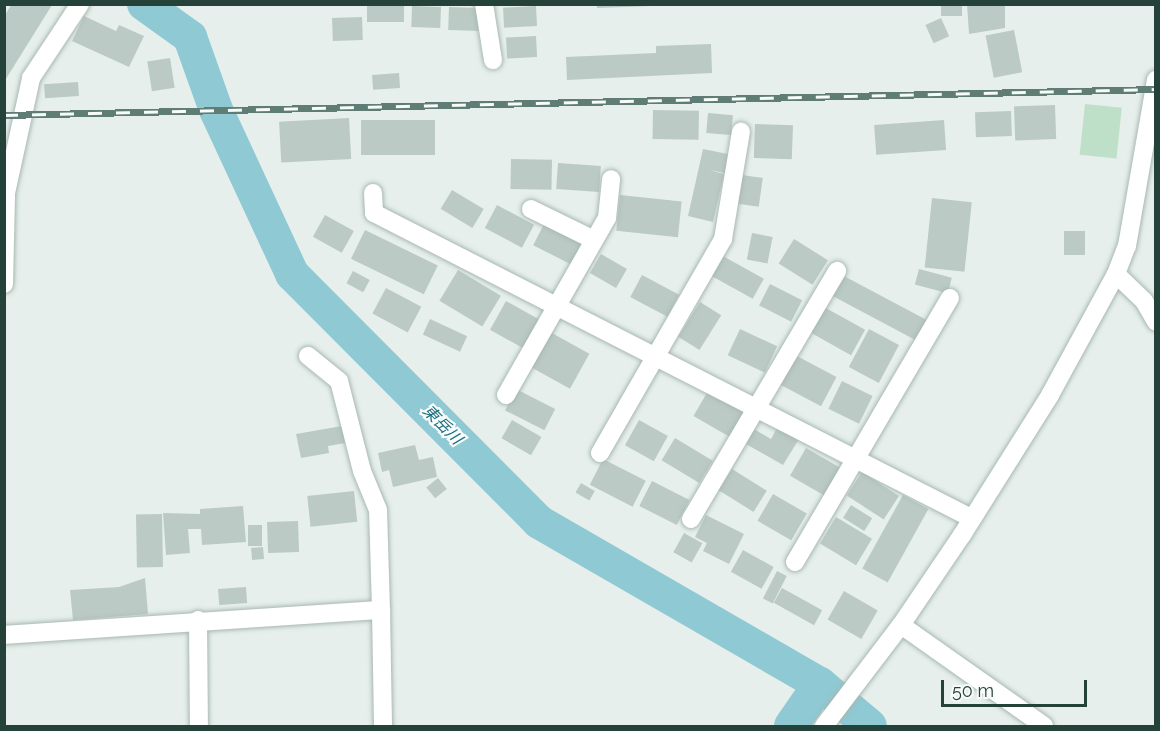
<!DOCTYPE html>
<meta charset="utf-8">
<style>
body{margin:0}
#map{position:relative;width:1160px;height:731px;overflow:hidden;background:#e6efeb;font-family:Raleway,"Noto Sans JP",sans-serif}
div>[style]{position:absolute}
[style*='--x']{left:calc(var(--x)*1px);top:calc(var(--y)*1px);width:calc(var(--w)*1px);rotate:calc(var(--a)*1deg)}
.green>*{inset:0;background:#bfe0c8;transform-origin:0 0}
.river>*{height:34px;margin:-17px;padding:0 17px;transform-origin:17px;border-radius:17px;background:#8ec9d4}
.building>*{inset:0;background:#bbcac4;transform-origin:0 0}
.roads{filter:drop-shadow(0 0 2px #a8b8b2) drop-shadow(0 0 2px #a8b8b2)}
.street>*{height:18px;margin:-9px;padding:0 9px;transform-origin:9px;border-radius:9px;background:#fff}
.secondary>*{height:18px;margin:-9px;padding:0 9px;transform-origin:9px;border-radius:9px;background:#fff}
.rail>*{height:7px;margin-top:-3.5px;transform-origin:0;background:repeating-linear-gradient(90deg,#f7fbf9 0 14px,#5f7d75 0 28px);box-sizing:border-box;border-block:2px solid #5f7d75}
span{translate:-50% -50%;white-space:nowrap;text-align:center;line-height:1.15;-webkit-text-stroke:4.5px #f7fbf9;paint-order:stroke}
.water-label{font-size:16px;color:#1c6f80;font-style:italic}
.frame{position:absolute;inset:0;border:6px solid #24423a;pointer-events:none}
.scale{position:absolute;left:941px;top:680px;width:146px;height:27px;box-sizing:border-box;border:3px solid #24423a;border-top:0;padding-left:8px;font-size:18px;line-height:21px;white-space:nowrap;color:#24423a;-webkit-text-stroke:4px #f7fbf9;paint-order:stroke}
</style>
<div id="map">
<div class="green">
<div style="left:1085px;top:104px;width:37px;height:51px;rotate:6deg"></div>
</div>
<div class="river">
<div style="--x:144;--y:4;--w:57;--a:35.7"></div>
<div style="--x:190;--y:37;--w:77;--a:70.4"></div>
<div style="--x:216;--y:110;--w:181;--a:65.1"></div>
<div style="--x:292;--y:274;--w:350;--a:45.1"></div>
<div style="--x:539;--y:522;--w:324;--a:30"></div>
<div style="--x:820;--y:684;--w:65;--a:40"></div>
<div style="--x:791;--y:726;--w:51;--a:-55.4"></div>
</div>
<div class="building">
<div style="left:367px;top:4px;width:37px;height:18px"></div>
<div style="clip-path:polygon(597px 4px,651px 4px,651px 6px,597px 8px)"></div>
<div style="clip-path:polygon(967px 4px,1005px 4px,1005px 28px,969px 34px)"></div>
<div style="clip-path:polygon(11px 5px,52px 5px,4px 82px,4px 17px)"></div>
<div style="left:941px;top:5px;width:21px;height:11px"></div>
<div style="left:412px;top:6px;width:29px;height:21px;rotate:2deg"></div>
<div style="left:536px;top:6px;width:20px;height:33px;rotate:87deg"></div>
<div style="left:449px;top:7px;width:32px;height:23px;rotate:2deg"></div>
<div style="clip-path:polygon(84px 16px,116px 31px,119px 25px,144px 36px,129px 67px,72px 41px)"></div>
<div style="left:362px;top:17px;width:23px;height:30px;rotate:88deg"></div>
<div style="left:941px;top:18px;width:20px;height:17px;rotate:66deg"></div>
<div style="left:1014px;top:30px;width:43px;height:29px;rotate:79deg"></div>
<div style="left:536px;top:36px;width:21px;height:30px;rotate:87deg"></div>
<div style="clip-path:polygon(711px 44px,712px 73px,567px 80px,566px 57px,656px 53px,656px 46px)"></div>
<div style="left:170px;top:58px;width:30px;height:23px;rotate:81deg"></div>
<div style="left:399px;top:73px;width:15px;height:27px;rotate:86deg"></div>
<div style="left:78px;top:82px;width:14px;height:34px;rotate:86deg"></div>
<div style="left:1055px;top:105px;width:34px;height:41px;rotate:88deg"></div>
<div style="left:653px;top:110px;width:46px;height:29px;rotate:1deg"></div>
<div style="left:1011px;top:111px;width:25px;height:36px;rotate:88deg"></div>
<div style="left:708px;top:113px;width:25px;height:20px;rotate:5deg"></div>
<div style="left:349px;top:118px;width:41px;height:70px;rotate:87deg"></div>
<div style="left:361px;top:120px;width:74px;height:35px"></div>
<div style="left:944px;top:120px;width:30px;height:70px;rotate:86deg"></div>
<div style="left:755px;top:124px;width:38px;height:34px;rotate:2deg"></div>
<div style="clip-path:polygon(703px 149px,728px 154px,725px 173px,709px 170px,724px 174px,713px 222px,688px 216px)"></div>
<div style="left:511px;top:159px;width:41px;height:30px;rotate:1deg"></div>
<div style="left:558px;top:163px;width:43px;height:26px;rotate:4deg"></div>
<div style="left:742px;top:175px;width:21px;height:29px;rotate:8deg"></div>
<div style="left:452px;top:190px;width:37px;height:22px;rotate:31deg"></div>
<div style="left:620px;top:195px;width:62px;height:36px;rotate:6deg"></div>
<div style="left:932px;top:198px;width:40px;height:70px;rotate:6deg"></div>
<div style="left:497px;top:205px;width:42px;height:26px;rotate:28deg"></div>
<div style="left:325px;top:215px;width:33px;height:25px;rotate:29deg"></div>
<div style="left:545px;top:222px;width:42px;height:26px;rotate:27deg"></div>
<div style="left:365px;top:230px;width:81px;height:32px;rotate:26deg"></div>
<div style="left:1064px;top:231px;width:21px;height:24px"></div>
<div style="left:752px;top:233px;width:21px;height:27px;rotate:11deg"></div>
<div style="left:794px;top:239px;width:40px;height:29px;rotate:32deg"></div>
<div style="left:601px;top:254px;width:30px;height:22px;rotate:30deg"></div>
<div style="left:721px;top:255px;width:49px;height:23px;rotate:29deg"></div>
<div style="left:919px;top:269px;width:34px;height:16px;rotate:15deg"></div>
<div style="left:458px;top:270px;width:50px;height:36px;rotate:31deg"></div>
<div style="left:353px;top:271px;width:19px;height:14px;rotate:28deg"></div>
<div style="left:642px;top:275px;width:42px;height:25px;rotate:28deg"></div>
<div style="left:842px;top:275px;width:97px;height:23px;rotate:28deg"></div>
<div style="left:770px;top:284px;width:36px;height:24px;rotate:27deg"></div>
<div style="left:386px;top:288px;width:40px;height:29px;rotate:28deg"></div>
<div style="left:506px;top:301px;width:38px;height:33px;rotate:29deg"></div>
<div style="left:700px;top:302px;width:25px;height:41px;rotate:32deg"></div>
<div style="left:824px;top:307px;width:47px;height:29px;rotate:29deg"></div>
<div style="left:430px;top:319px;width:41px;height:17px;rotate:25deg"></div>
<div style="left:740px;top:329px;width:41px;height:29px;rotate:25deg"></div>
<div style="left:869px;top:329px;width:34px;height:43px;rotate:28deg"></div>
<div style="left:550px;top:332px;width:45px;height:40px;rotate:29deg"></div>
<div style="left:795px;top:355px;width:47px;height:33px;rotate:28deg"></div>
<div style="left:842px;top:381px;width:34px;height:31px;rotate:26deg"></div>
<div style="left:516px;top:389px;width:44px;height:24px;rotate:27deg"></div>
<div style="left:708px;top:391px;width:44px;height:29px;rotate:30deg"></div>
<div style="left:512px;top:420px;width:34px;height:21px;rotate:30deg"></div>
<div style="left:639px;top:420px;width:33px;height:29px;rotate:29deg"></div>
<div style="clip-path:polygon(342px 426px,345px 443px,328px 446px,329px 453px,301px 458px,296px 434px)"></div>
<div style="clip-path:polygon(778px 426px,799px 439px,783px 465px,746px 444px,754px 429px,771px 439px)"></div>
<div style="left:675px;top:438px;width:44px;height:26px;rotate:31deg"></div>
<div style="clip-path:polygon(415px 445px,419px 460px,433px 457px,437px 477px,393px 487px,389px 470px,382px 472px,378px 453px)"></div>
<div style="left:806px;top:448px;width:39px;height:32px;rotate:30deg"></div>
<div style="left:603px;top:459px;width:48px;height:29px;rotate:27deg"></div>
<div style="left:732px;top:469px;width:41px;height:25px;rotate:32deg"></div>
<div style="left:862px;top:472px;width:44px;height:28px;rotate:33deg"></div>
<div style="left:438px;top:478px;width:14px;height:15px;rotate:51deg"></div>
<div style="left:652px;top:481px;width:42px;height:28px;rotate:27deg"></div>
<div style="left:581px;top:483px;width:16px;height:11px;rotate:30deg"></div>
<div style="left:354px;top:491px;width:31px;height:47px;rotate:84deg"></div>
<div style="left:773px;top:494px;width:39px;height:31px;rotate:30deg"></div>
<div style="left:903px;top:495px;width:29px;height:84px;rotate:29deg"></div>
<div style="left:851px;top:505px;width:25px;height:15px;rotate:32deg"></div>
<div style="clip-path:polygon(243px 506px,246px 542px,202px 545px,201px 529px,188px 529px,190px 553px,166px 555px,163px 513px,200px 514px,200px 509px)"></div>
<div style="left:162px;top:514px;width:53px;height:26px;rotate:89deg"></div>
<div style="clip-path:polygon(706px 515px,744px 534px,729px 564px,703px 551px,707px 543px,695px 537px)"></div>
<div style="left:836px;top:517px;width:42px;height:31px;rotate:31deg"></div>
<div style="left:298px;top:521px;width:31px;height:31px;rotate:88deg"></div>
<div style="left:248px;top:525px;width:14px;height:21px"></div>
<div style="left:684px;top:533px;width:21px;height:22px;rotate:29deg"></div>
<div style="left:263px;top:547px;width:12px;height:12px;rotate:85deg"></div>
<div style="left:743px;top:550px;width:35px;height:25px;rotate:29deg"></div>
<div style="left:777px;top:571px;width:11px;height:31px;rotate:27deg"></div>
<div style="clip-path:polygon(145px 578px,148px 614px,73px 620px,70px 590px,119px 587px)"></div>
<div style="left:246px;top:587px;width:16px;height:28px;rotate:86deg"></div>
<div style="left:782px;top:588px;width:46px;height:17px;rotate:29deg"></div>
<div style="left:844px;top:591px;width:39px;height:33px;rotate:30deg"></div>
</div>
<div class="roads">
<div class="street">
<div style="--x:484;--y:4;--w:57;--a:80.9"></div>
<div style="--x:373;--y:193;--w:20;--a:87"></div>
<div style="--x:374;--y:213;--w:670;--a:27.06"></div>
<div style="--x:531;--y:209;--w:70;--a:26.2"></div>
<div style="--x:1116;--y:274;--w:39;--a:44"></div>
<div style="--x:1144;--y:301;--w:24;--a:60"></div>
<div style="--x:4;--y:284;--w:91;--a:-88.7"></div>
<div style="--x:6;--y:193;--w:118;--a:-77.7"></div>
<div style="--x:31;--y:78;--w:89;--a:-56.5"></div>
<div style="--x:506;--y:395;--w:204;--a:-60.3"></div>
<div style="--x:607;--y:218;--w:39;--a:-84"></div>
<div style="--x:600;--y:453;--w:247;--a:-60.1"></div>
<div style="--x:723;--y:239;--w:109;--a:-80.5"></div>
<div style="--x:691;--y:519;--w:288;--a:-59.5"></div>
<div style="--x:795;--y:562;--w:306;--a:-59.6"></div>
<div style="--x:381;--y:610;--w:116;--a:89"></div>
<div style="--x:198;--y:620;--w:106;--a:89.5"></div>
<div style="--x:901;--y:625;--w:175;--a:35.2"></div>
<div style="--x:4;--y:635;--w:378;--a:-3.8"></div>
<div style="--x:381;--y:610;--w:100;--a:-91.7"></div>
<div style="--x:378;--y:510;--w:42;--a:-112.3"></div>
<div style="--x:362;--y:471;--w:93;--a:-104.3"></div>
<div style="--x:339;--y:381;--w:40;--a:-141"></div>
</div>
<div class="secondary">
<div style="--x:824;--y:726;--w:127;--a:-52.7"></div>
<div style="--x:901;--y:625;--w:109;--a:-55.9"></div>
<div style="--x:962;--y:535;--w:165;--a:-57.8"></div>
<div style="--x:1050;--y:395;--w:138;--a:-61.4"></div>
<div style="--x:1116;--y:274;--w:30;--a:-69"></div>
<div style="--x:1127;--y:246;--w:169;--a:-80.1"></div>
</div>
</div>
<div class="rail">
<div style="--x:4;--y:115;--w:1152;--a:-1.29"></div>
</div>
<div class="water-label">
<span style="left:442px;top:425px;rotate:45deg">東岳川</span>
</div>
<div class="frame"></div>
<div class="scale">50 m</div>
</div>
